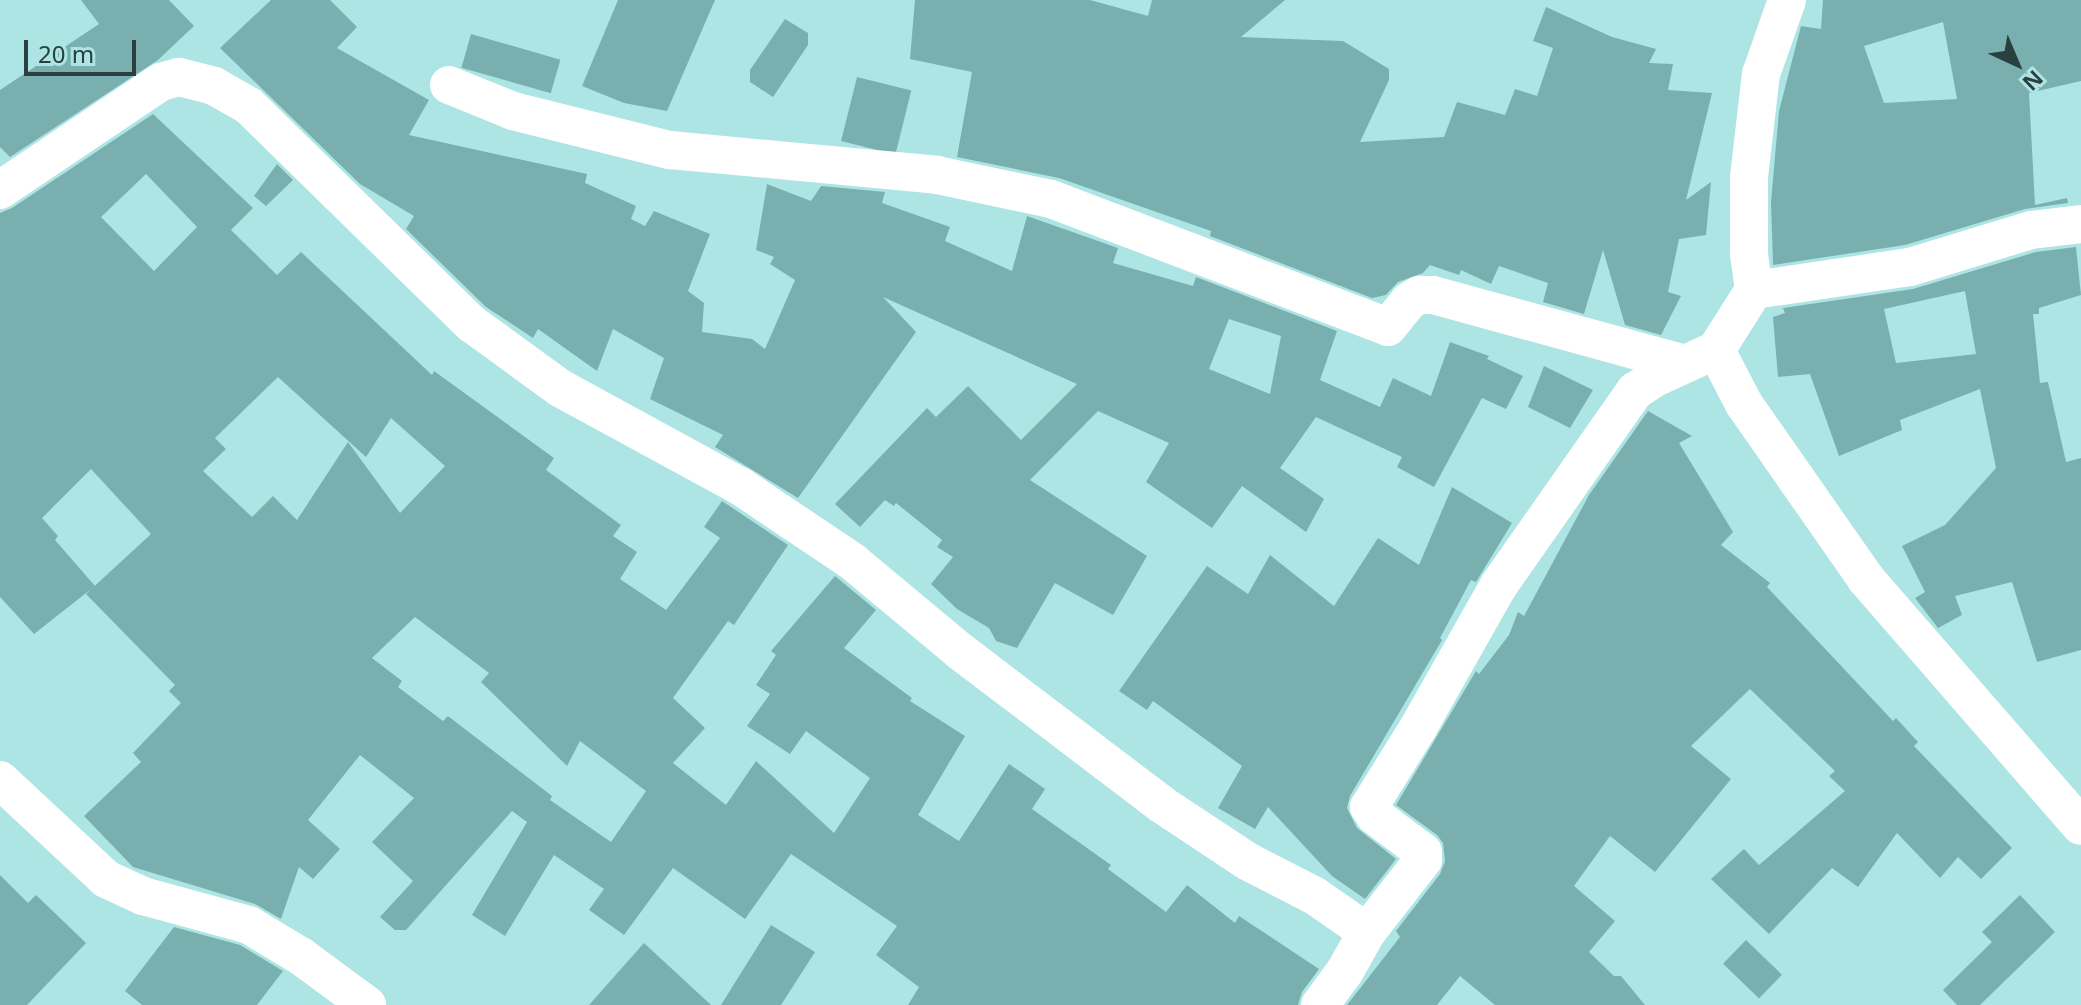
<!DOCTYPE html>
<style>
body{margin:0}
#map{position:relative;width:2081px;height:1005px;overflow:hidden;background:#ade5e4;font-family:"Noto Sans",sans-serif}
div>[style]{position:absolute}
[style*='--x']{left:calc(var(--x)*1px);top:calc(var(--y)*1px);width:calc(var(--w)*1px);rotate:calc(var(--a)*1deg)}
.building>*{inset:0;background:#79b0af;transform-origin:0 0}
.street>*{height:38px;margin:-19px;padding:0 19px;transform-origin:19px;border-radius:19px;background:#fff}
span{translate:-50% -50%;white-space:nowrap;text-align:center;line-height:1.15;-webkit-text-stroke:8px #ade5e4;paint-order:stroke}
.north{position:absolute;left:1977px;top:24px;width:80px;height:80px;-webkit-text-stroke:6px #ade5e4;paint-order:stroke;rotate:136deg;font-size:22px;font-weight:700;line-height:32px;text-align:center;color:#29403f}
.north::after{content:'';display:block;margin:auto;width:28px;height:36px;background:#29403f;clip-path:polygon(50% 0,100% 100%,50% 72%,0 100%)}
.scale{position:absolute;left:24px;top:40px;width:112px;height:36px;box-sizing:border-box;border:4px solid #29403f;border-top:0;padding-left:10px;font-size:24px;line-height:28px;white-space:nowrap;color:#29403f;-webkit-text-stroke:6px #ade5e4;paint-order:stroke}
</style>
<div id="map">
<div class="building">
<div style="clip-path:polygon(81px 0,169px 0,194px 26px,158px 60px,10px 157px,0 147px,0 90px,99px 24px)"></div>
<div style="clip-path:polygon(evenodd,271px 0,330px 0,357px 27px,337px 48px,429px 100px,409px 135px,587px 174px,585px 183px,636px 206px,631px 219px,645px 226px,654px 211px,710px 234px,688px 291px,704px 303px,702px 332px,752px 339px,765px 349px,795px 280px,770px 264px,774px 257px,756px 250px,767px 184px,811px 201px,821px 186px,885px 192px,882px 203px,950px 227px,945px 241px,1012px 271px,1027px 216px,1118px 248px,1113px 263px,1193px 286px,1196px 277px,1337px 331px,1320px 380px,1380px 407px,1393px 378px,1431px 396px,1450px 342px,1489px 356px,1487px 359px,1523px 376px,1506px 409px,1482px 398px,1434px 487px,1397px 467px,1402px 457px,1316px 417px,1280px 468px,1324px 499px,1306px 532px,1242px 486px,1212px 528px,1146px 482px,1169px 443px,1098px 411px,1030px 480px,1147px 556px,1113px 615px,1055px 583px,1017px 648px,996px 641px,989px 628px,957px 609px,931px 584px,953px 557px,937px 547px,942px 540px,896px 503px,894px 506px,885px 500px,860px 527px,835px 504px,927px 408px,936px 417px,968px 386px,1021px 440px,1077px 384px,883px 297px,916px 332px,798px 498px,715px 447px,723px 435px,650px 399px,664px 358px,613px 329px,597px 371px,538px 329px,533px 338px,486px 307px,406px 229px,414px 216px,360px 184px,220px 48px,271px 0,1229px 319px,1281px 336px,1270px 394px,1209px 369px,1229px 319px)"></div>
<div style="clip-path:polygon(618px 0,715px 0,667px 111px,624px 103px,582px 86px)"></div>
<div style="clip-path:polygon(915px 0,1090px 0,1148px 16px,1152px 0,1285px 0,1241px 37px,1343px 41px,1389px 69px,1389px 80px,1360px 142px,1444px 137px,1457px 102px,1505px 115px,1515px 89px,1537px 96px,1553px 48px,1533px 41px,1546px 7px,1612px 37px,1656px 49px,1649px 63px,1673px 64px,1668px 90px,1712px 93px,1686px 200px,1711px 182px,1706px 235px,1679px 239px,1668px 292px,1681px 296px,1661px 335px,1625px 325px,1603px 250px,1584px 314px,1543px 302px,1548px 283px,1499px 266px,1491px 284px,1461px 270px,1459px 275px,1430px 265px,1423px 273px,1398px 282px,1386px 295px,1372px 298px,1210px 236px,1211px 231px,1059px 178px,957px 157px,972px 72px,910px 59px)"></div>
<div style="clip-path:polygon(evenodd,1823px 0,2081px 0,2081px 81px,2029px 93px,2035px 205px,2067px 198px,2068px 203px,2025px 209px,1905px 245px,1773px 265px,1771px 202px,1779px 111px,1801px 26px,1821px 29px,1823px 0,1943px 22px,1957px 99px,1884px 103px,1864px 46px,1943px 22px)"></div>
<div style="clip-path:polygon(785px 19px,808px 33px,808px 45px,773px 97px,750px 82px,750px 70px)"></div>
<div style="left:471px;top:34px;width:93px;height:35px;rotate:16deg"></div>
<div style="left:857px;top:77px;width:56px;height:66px;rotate:14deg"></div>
<div style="clip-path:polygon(evenodd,153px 114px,253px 208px,231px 230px,277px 275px,301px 252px,432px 375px,434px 371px,554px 458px,546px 470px,621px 525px,613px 536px,637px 552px,620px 579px,666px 610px,720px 538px,704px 527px,722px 501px,788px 545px,734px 625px,728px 621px,673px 698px,705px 728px,673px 763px,726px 805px,756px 761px,834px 833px,870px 778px,806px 731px,790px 754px,747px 726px,770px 694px,756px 685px,776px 655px,771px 651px,835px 576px,876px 610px,844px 648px,912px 698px,910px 701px,965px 736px,918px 815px,959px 841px,1009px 764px,1045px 789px,1032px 809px,1111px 865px,1108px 869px,1166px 912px,1187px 885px,1235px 923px,1239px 916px,1319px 969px,1302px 992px,1298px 1005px,908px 1005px,919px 987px,876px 955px,897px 926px,791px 854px,745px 919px,673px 868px,624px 935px,589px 910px,604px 889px,554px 855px,505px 936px,472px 915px,527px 822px,512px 811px,406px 930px,395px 930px,380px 917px,413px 881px,372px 842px,414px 798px,360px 755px,308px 820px,340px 849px,313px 879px,299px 867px,281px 919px,255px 904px,133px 867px,84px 816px,141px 762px,133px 753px,181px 703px,169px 691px,175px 685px,86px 594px,151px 534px,91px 469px,42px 518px,58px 536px,55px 540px,95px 586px,34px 634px,0 597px,0 213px,12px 208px,153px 114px,146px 174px,197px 227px,154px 271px,101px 217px,146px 174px,153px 114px,278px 377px,366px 457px,391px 418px,445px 466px,400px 513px,348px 442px,297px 520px,273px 496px,252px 517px,203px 471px,226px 449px,215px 438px,278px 377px,153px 114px,415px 617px,489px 673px,481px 682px,567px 766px,580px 741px,646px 791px,611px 842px,550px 800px,552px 796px,448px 716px,443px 721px,398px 687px,402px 681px,372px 658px,415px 617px)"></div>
<div style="clip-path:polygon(277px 164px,293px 180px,266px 206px,254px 196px)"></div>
<div style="clip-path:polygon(evenodd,2076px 247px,2081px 295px,2039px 308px,2039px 314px,2033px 314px,2040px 383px,2048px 382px,2066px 462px,2081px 458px,2081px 650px,2037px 662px,2012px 582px,1955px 596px,1962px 615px,1938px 628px,1915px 598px,1925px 592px,1902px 546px,1945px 525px,1996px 468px,1980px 389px,1900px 420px,1902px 430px,1839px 456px,1810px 374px,1778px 377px,1773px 317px,1785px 313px,1783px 308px,1913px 289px,2036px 252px,2076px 247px,1965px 291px,1976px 354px,1896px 363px,1884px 309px,1965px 291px)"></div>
<div style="clip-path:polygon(1544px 366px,1593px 390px,1570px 428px,1528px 407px)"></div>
<div style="clip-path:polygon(1648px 411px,1692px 436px,1679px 443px,1733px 532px,1721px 545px,1770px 583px,1767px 587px,1893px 721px,1896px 718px,1918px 742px,1914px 746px,2012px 848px,1981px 879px,1958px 857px,1940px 878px,1897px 833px,1858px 887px,1832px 868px,1769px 934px,1711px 879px,1744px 849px,1759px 865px,1845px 791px,1829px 776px,1835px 771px,1750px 689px,1691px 746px,1731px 779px,1655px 872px,1610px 836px,1574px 886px,1615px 921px,1589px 952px,1614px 976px,1621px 976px,1645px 1005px,1495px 1005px,1460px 976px,1437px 1005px,1347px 1005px,1400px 937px,1396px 931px,1440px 874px,1445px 861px,1443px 843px,1437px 835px,1396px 805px,1476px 671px,1479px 674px,1509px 635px,1518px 612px,1524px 616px,1589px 495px)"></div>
<div style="clip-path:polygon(1452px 487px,1512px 523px,1476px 582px,1471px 580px,1440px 638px,1442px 640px,1350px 796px,1347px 808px,1357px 828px,1396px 859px,1365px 899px,1332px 876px,1268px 807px,1255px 829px,1218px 808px,1242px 766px,1153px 701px,1147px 710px,1119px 691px,1207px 566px,1248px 594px,1270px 555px,1334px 606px,1378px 538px,1419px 565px)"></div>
<div style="clip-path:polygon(0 875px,28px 903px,36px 895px,86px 943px,27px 1005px,0 1005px)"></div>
<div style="clip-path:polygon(2020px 895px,2055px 932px,1980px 1005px,1957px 1005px,1943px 990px,1992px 942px,1982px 932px)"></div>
<div style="clip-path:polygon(771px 925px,815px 952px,781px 1005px,721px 1005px)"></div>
<div style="clip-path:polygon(174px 927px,240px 945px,283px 971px,257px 1005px,142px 1005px,125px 991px)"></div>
<div style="left:1746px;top:940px;width:50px;height:33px;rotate:44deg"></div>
<div style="clip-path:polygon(644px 943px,711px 1005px,589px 1005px)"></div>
</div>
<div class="street">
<div style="--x:449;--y:85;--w:69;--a:22.1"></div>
<div style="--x:513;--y:111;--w:162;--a:14"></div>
<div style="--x:670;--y:150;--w:268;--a:5.3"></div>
<div style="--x:937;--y:175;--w:116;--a:11.9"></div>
<div style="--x:1051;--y:199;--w:360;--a:20.8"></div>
<div style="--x:1388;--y:327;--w:33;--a:-51"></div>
<div style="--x:1409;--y:301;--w:12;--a:-31"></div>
<div style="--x:1419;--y:295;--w:14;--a:0"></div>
<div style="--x:1433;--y:295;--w:261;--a:15.3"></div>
<div style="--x:0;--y:190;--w:194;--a:-33.9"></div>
<div style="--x:161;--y:82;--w:19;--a:-16"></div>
<div style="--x:179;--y:77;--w:36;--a:14"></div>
<div style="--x:214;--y:86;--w:40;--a:29.7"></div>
<div style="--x:249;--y:106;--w:312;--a:44.4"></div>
<div style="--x:472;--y:324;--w:109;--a:36"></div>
<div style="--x:560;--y:388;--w:205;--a:28.6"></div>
<div style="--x:740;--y:486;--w:136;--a:33.9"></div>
<div style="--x:853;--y:562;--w:141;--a:39.8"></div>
<div style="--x:961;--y:652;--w:251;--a:37.2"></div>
<div style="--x:1161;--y:804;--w:103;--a:33.5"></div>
<div style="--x:1247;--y:861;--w:76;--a:27.2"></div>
<div style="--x:1315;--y:896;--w:63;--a:34.7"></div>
<div style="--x:1754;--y:290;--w:158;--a:-8.4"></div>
<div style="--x:1910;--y:267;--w:127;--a:-17"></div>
<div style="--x:2031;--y:230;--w:50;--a:-6.8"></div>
<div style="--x:1716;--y:350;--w:71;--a:-57.7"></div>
<div style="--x:1754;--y:290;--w:37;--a:-98"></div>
<div style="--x:1749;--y:253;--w:76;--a:-90"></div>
<div style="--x:1749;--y:177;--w:104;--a:-83.4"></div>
<div style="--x:1761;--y:74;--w:78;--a:-70.6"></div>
<div style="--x:0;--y:780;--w:145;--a:43"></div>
<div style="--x:106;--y:879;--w:41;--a:24.7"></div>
<div style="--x:143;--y:896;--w:110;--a:15.3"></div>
<div style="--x:249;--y:925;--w:62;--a:31.1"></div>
<div style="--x:302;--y:957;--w:81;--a:36.4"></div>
<div style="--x:1320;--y:1005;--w:42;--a:-53.7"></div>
<div style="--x:1345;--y:971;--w:45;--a:-60.6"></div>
<div style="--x:1367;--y:932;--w:91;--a:-52.1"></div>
<div style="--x:1423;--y:860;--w:8;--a:-90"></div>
<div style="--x:1423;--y:852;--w:60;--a:-143.1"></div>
<div style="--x:1375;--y:816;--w:11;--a:-124"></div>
<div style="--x:1369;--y:807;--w:93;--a:-58.2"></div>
<div style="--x:1418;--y:728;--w:164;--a:-60.5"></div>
<div style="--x:1499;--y:585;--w:237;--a:-55"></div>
<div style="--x:1635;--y:391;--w:24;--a:-33"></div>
<div style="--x:1655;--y:378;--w:67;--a:-24.7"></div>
<div style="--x:1716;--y:350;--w:61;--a:62.6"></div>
<div style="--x:1744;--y:404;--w:213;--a:55.1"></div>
<div style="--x:1866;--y:579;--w:327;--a:49"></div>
</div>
<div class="north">N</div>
<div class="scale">20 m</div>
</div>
